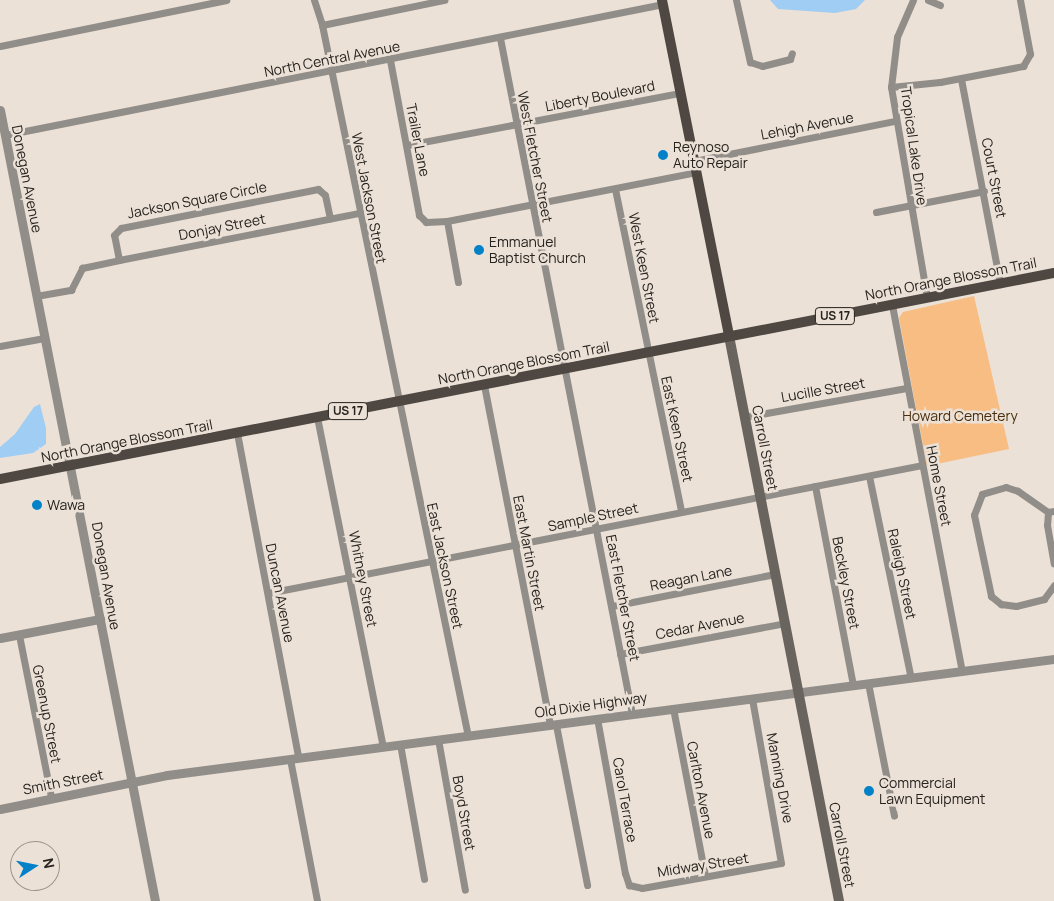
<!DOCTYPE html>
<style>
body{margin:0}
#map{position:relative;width:1054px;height:901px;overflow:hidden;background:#ebe1d7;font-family:Manrope,sans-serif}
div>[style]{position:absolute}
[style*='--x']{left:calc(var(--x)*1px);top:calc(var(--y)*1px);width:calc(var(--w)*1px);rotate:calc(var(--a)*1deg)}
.green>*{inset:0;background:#f7bd82}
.water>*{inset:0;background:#9fcdf3}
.minor>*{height:7px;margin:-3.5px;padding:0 3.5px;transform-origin:3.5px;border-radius:3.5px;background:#918d89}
.tertiary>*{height:9px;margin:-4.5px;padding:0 4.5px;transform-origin:4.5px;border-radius:4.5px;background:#918d89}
.secondary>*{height:10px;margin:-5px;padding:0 5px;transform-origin:5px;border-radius:5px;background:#6a645f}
.primary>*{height:10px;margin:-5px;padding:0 5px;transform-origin:5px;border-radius:5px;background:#4f4842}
.dots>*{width:14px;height:14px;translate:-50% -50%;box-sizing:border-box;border:2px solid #ebe1d7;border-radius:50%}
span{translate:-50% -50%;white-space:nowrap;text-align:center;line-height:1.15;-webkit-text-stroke:5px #ebe1d7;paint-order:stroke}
.shield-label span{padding:1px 4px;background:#ebe1d7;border:1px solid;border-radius:4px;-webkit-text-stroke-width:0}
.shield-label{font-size:12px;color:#26221e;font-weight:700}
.street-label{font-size:14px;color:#26221e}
.poi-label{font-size:14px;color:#26221e}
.left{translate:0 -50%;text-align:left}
.park-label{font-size:14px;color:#492e0e}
.north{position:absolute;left:10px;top:841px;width:50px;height:50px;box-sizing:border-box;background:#ebe1d7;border:1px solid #9c958d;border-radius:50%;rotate:79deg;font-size:14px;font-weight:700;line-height:20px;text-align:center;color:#26221e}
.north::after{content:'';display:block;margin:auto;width:18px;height:22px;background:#0081c8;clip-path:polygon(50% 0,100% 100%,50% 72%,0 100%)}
</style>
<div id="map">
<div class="green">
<div style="clip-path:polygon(974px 296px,1009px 449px,927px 466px,899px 318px,903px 312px)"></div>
</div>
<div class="water">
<div style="clip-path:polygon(770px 0,865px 0,856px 9px,835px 13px,778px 9px)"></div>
<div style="clip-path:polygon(40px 404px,46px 428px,46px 444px,33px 453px,0 458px,0 447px,15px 434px,34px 407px)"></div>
</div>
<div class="minor">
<div style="--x:314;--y:0;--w:26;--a:72"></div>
<div style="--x:322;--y:25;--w:726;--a:78.4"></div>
<div style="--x:736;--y:0;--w:64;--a:77.3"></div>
<div style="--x:750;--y:62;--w:13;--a:18"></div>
<div style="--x:762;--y:66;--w:29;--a:-14"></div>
<div style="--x:790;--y:59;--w:6;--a:-72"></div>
<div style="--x:913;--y:0;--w:40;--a:113.4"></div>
<div style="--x:897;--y:37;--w:50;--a:96.8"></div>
<div style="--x:891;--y:87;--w:214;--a:80.3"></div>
<div style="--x:928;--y:0;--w:13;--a:23"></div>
<div style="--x:322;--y:25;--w:125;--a:-11.6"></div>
<div style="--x:500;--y:38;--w:689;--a:78.95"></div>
<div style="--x:0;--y:46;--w:231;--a:-11.5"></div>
<div style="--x:390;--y:60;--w:158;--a:79.4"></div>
<div style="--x:419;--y:215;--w:10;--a:45"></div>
<div style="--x:426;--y:222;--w:21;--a:-3"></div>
<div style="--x:447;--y:221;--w:254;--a:-11.1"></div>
<div style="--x:961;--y:79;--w:209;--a:79.2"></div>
<div style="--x:891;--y:87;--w:49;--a:-5.8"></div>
<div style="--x:940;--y:82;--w:85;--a:-10.9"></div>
<div style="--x:1023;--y:66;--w:14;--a:-60"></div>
<div style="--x:1030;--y:54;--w:55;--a:-100.5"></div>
<div style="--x:5;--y:135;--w:671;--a:-11.26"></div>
<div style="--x:407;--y:145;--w:278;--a:-10.8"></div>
<div style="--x:694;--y:161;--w:205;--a:-11.3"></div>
<div style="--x:615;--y:189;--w:329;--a:78.4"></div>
<div style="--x:876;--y:212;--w:110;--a:-11"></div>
<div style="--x:447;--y:221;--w:62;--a:79.8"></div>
<div style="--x:119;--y:260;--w:245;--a:-11.1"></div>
<div style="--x:36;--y:296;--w:36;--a:-10"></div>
<div style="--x:71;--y:290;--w:25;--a:-63"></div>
<div style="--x:82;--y:268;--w:38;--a:-12"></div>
<div style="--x:119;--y:260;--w:25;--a:-101"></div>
<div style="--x:114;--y:235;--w:10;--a:-45"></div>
<div style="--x:121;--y:228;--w:201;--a:-11.2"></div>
<div style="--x:318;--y:189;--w:9;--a:41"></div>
<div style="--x:325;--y:195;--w:24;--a:78"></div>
<div style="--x:892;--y:305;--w:373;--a:79.2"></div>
<div style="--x:0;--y:346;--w:45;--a:-10.3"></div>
<div style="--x:484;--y:385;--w:346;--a:79"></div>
<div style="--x:317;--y:417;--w:336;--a:78.7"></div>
<div style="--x:744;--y:417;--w:165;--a:-10.1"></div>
<div style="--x:237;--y:433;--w:330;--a:79.3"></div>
<div style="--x:869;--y:476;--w:206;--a:78.3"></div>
<div style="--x:815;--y:486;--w:203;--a:79.2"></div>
<div style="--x:1054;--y:511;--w:6;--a:171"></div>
<div style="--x:1048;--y:512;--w:37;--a:-145"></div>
<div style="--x:1018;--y:491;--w:13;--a:-162"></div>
<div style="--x:1006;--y:487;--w:25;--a:164"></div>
<div style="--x:982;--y:494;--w:22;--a:111"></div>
<div style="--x:974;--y:515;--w:83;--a:78.1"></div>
<div style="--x:991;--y:596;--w:13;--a:39"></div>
<div style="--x:1001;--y:604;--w:15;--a:8"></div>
<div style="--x:1016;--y:606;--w:29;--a:-14"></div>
<div style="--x:1044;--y:599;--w:17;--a:-54"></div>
<div style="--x:1048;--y:512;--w:13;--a:94"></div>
<div style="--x:1047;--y:525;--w:39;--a:80"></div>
<div style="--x:268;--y:593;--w:666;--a:-11.07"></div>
<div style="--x:612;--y:606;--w:166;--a:-11.1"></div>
<div style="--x:19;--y:635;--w:165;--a:78.8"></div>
<div style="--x:620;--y:654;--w:168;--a:-10.6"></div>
<div style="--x:868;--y:683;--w:135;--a:78.9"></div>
<div style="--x:673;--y:708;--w:171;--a:79.2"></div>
<div style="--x:597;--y:718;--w:158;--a:79.8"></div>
<div style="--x:625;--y:873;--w:13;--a:72"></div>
<div style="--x:629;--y:885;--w:13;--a:13"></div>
<div style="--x:642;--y:888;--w:141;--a:-10.2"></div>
<div style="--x:781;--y:863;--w:167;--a:-100"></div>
<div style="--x:556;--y:725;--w:163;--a:79"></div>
<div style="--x:438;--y:739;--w:153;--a:79.9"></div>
<div style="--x:400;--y:744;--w:137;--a:79.9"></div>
<div style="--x:290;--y:759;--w:145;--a:79.2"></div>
</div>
<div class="tertiary">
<div style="--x:0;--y:110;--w:806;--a:78.91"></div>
<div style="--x:0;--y:638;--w:102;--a:-10.8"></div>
<div style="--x:0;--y:809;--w:170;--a:-11.5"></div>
<div style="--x:167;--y:775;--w:895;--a:-7.45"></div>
</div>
<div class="secondary">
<div style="--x:729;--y:336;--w:576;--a:78.98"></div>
</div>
<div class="primary">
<div style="--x:662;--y:0;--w:343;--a:78.7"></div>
<div style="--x:0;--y:479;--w:1074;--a:-11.06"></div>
</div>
<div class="dots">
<div style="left:663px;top:155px;background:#0081c8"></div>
<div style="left:479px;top:250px;background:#0081c8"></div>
<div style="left:37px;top:505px;background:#0081c8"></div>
<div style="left:869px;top:791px;background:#0081c8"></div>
</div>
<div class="shield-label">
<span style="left:835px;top:316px">US 17</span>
<span style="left:348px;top:411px">US 17</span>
</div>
<div class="street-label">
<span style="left:332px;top:59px;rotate:-11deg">North Central Avenue</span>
<span style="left:600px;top:96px;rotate:-11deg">Liberty Boulevard</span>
<span style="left:807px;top:126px;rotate:-11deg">Lehigh Avenue</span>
<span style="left:418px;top:140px;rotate:79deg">Trailer Lane</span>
<span style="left:914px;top:146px;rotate:82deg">Tropical Lake Drive</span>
<span style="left:535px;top:157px;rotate:79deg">West Fletcher Street</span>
<span style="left:994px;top:178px;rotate:79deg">Court Street</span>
<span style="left:27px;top:179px;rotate:79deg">Donegan Avenue</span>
<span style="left:369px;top:198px;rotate:79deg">West Jackson Street</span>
<span style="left:197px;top:200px;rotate:-11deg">Jackson Square Circle</span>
<span style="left:222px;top:227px;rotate:-11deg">Donjay Street</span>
<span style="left:644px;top:268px;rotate:79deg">West Keen Street</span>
<span style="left:951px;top:279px;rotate:-11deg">North Orange Blossom Trail</span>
<span style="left:524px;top:363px;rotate:-11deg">North Orange Blossom Trail</span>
<span style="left:823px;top:390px;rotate:-10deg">Lucille Street</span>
<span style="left:677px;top:429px;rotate:78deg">East Keen Street</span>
<span style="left:127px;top:441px;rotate:-11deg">North Orange Blossom Trail</span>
<span style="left:765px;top:448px;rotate:79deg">Carroll Street</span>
<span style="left:939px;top:486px;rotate:79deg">Home Street</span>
<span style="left:593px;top:517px;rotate:-12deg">Sample Street</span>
<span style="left:529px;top:553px;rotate:79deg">East Martin Street</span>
<span style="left:445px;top:566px;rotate:78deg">East Jackson Street</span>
<span style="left:902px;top:574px;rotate:78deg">Raleigh Street</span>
<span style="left:106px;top:576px;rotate:80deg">Donegan Avenue</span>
<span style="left:691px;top:578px;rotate:-11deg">Reagan Lane</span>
<span style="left:363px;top:579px;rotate:79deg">Whitney Street</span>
<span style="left:846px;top:583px;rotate:79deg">Beckley Street</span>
<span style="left:280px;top:593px;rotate:79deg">Duncan Avenue</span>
<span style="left:623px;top:598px;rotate:79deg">East Fletcher Street</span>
<span style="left:700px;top:626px;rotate:-11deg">Cedar Avenue</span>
<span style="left:591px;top:705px;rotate:-8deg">Old Dixie Highway</span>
<span style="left:47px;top:714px;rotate:79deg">Greenup Street</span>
<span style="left:780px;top:778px;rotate:79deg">Manning Drive</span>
<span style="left:63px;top:782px;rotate:-11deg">Smith Street</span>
<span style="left:701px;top:790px;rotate:79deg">Carlton Avenue</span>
<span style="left:625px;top:800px;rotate:80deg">Carol Terrace</span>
<span style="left:464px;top:813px;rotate:80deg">Boyd Street</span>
<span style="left:842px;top:845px;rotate:79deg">Carroll Street</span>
<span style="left:703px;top:865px;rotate:-9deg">Midway Street</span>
</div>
<div class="poi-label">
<span class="left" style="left:673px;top:155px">Reynoso<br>Auto Repair</span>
<span class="left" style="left:489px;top:250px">Emmanuel<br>Baptist Church</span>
<span class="left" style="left:47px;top:505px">Wawa</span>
<span class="left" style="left:879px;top:791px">Commercial<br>Lawn Equipment</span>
</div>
<div class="park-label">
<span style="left:960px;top:416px">Howard Cemetery</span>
</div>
<div class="north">N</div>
</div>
